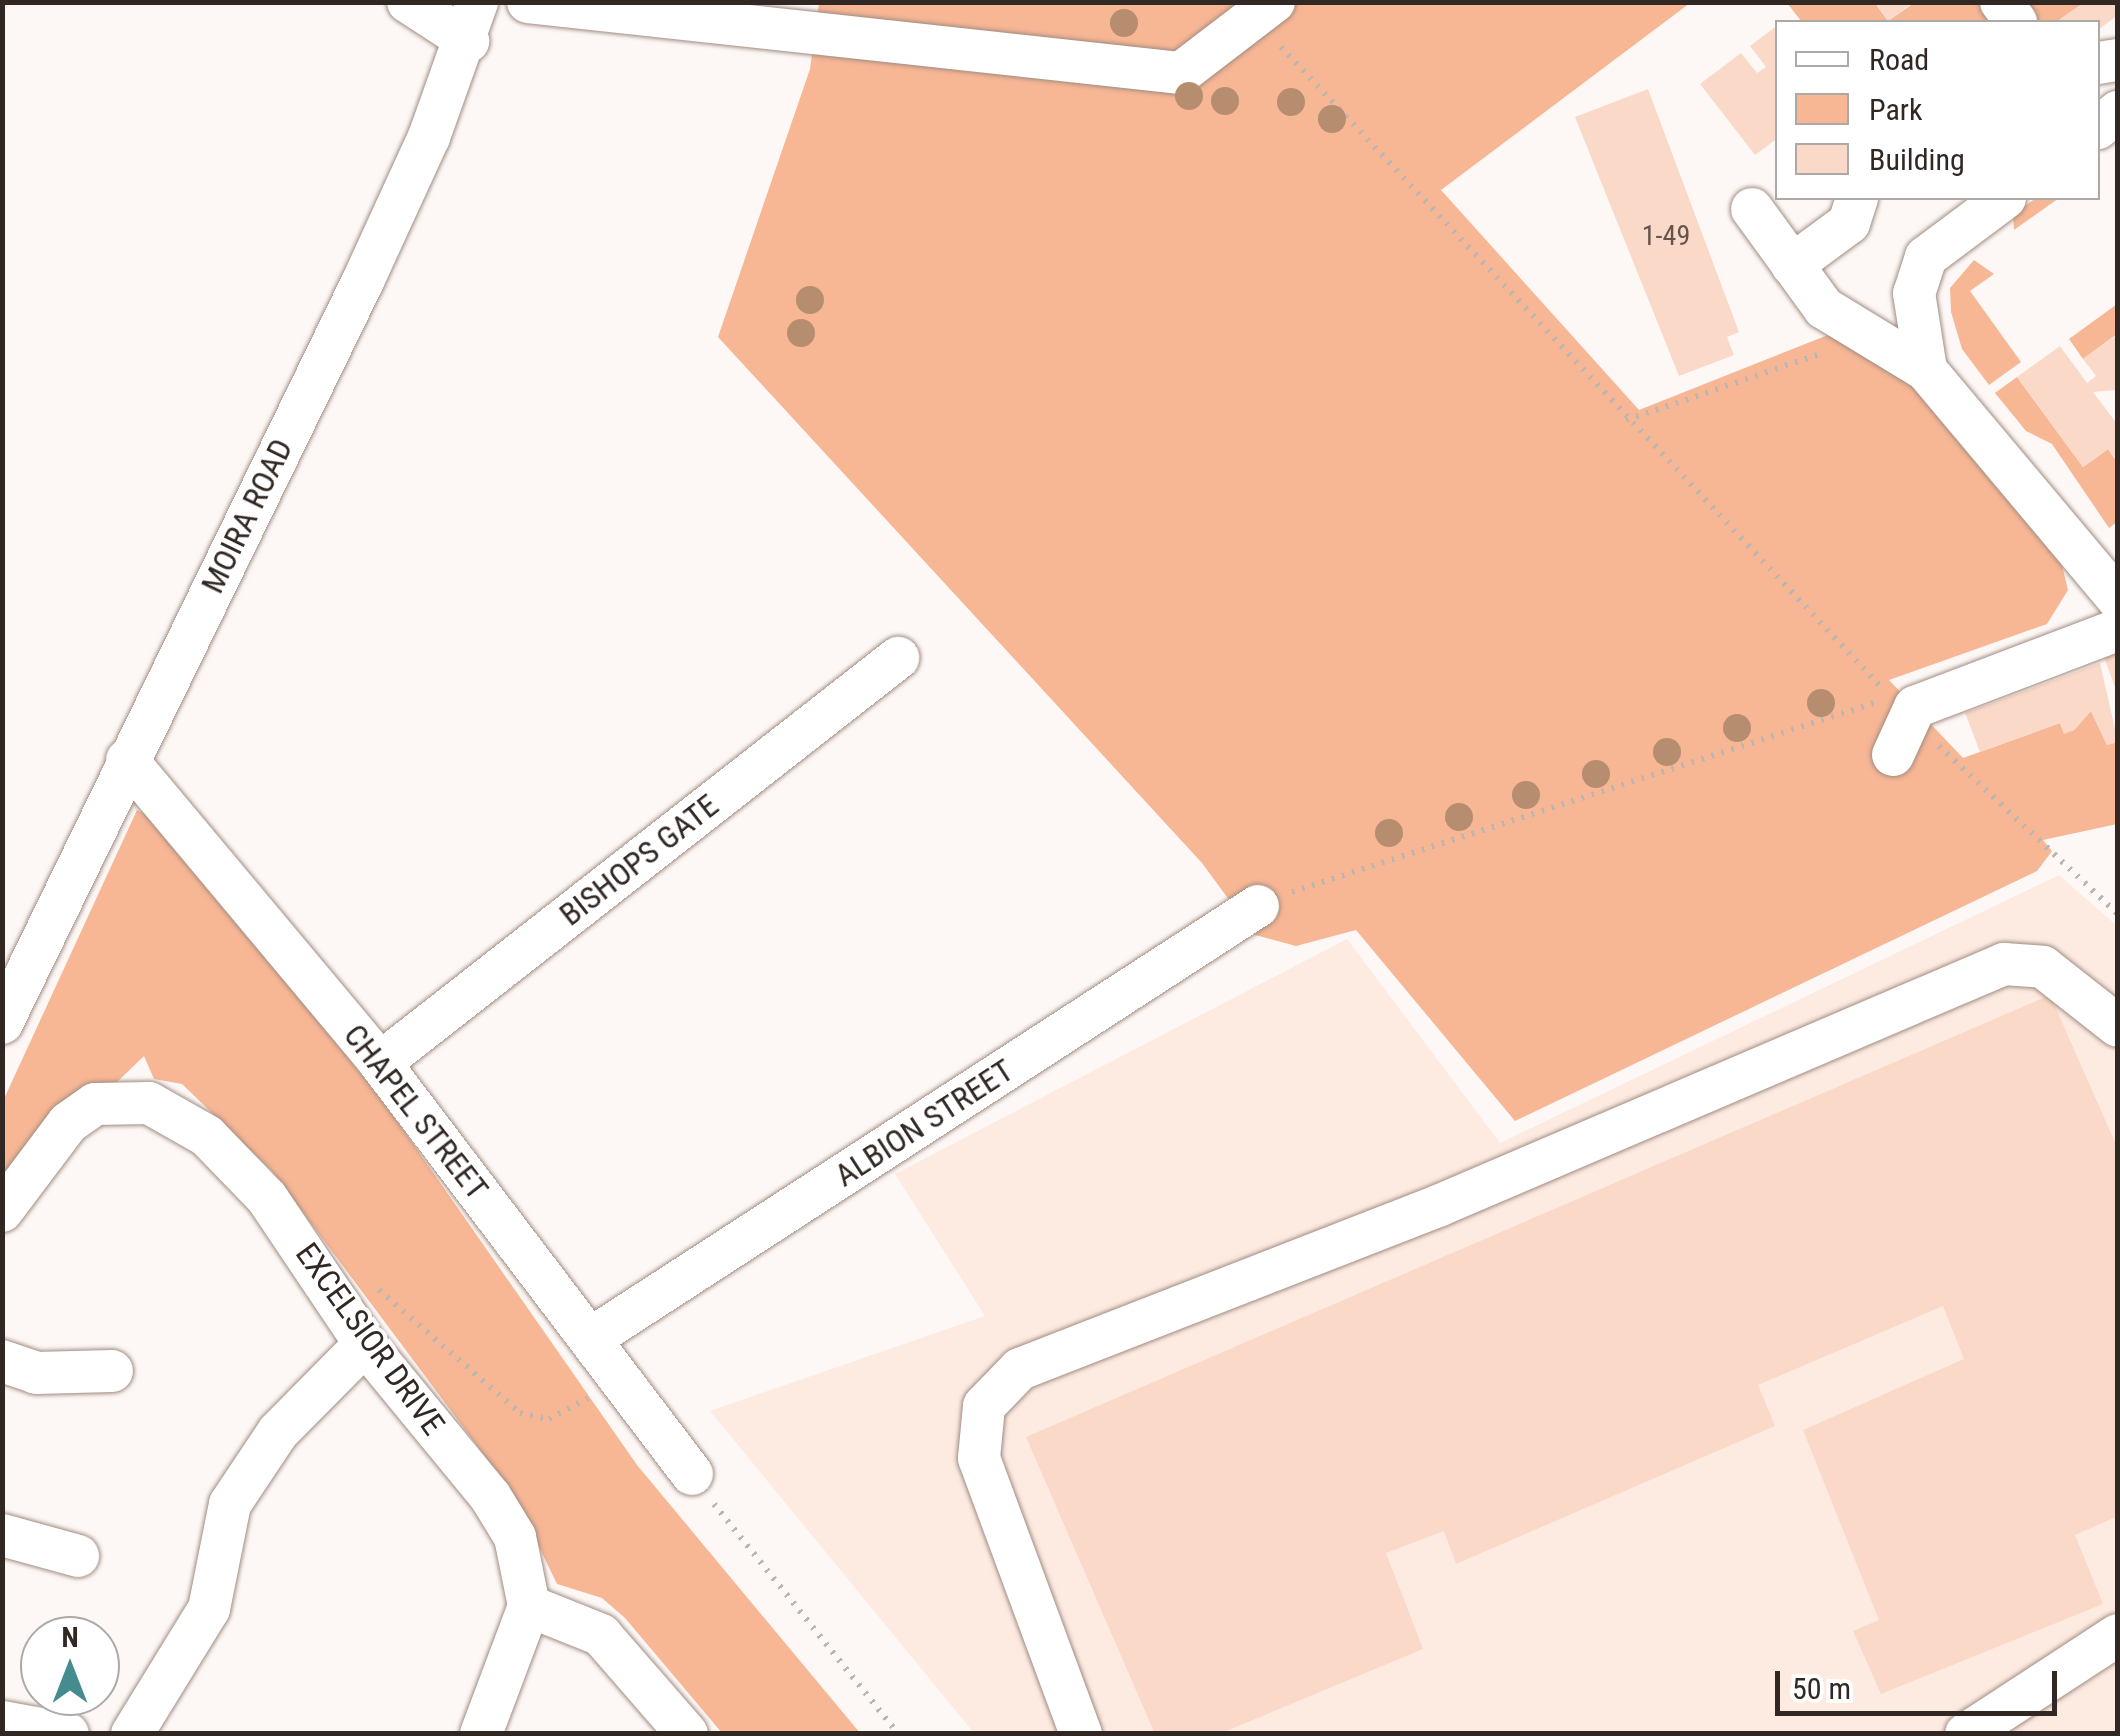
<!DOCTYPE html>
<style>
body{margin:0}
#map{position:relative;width:2120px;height:1736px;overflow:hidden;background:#fdf8f6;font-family:"Roboto Condensed",sans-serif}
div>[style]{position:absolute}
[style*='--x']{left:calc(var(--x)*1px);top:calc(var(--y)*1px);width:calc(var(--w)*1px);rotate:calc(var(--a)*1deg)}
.built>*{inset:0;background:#fdeae1}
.green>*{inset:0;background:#f7b694}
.building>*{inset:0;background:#fbd9c8}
.path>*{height:6px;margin-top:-3px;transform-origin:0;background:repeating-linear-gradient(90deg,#bcb6b3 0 2.5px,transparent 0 10.5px)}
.roads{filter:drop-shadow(0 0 2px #a18c81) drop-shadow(0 0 2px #a18c81)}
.minor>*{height:42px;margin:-21px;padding:0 21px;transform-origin:21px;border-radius:21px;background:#fff}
.trees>*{width:28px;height:28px;margin:-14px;border-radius:50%;background:#b78d70}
span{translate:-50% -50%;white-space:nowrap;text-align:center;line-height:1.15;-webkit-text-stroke:8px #fff;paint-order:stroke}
.number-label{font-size:28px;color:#64544d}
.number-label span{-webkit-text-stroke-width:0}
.street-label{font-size:32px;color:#312824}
.frame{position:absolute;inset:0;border:5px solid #312824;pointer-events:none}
.legend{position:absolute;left:1775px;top:20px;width:325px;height:180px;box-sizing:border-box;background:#fff;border:2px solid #ada9a7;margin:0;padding:12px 18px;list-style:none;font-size:30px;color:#312824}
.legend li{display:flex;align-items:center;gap:20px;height:50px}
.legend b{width:50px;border:2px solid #ada9a7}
.north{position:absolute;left:20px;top:1616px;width:100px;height:100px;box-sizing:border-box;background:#fff;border:2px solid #ada9a7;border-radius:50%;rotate:0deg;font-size:28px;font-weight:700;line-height:40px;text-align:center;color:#312824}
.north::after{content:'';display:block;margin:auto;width:35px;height:45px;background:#448c8d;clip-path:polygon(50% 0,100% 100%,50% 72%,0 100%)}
.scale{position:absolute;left:1775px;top:1671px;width:282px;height:45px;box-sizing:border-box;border:5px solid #312824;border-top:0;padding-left:12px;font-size:30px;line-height:35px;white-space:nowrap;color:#312824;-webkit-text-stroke:8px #fff;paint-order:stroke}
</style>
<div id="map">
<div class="built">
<div style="clip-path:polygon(2059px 875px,2117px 926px,2117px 1733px,974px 1733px,710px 1411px,985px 1316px,895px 1174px,1347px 939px,1500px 1143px)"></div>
</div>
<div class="green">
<div style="clip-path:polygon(819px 3px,1690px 3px,1441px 190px,1639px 410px,1828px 335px,1901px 359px,2060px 557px,2068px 590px,2047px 624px,1889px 680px,1963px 758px,2060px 723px,2064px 733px,2074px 730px,2091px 711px,2107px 745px,2117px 742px,2117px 824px,2043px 840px,2052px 851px,2037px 871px,1515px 1121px,1356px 930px,1296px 946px,1255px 935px,1202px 863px,718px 337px,810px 69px)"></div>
<div style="clip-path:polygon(1787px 3px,1875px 3px,1888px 21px,1914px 3px,1985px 3px,1997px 22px,1802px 22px)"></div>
<div style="clip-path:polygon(2018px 3px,2084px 3px,2056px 22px,2034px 22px)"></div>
<div style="clip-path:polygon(2036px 198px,2059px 198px,2014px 230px,2013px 214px)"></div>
<div style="clip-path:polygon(1974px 260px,1994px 274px,1970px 291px,2021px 362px,1989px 385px,1962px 349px,1951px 312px,1950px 288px)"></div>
<div style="clip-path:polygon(2117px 304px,2117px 334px,2083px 359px,2069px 339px)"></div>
<div style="clip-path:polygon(2017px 377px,2083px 467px,2108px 449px,2117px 462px,2117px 522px,2109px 528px,2052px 444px,2026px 431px,1995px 393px)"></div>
<div style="clip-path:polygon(137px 810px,174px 830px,397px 1121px,637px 1465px,860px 1733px,722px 1733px,625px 1618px,602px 1598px,557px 1584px,514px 1495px,272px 1171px,182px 1084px,154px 1079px,144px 1056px,3px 1192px,3px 1101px)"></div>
</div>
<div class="building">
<div style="clip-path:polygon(1875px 2px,1914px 2px,1888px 21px)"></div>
<div style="clip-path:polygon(2083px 3px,2118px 3px,2118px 15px,2098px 30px,2098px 22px,2056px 22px)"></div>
<div style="clip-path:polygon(1778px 25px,1778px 138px,1755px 155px,1700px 84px,1741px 53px,1757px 73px,1766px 67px,1750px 46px)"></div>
<div style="clip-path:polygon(1648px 89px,1739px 332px,1727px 337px,1734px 355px,1679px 376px,1575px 117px)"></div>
<div style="clip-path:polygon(2118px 334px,2118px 390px,2093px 392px,2118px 425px,2118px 462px,2108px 449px,2083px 467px,2017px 377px,2060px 346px,2087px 383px,2096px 376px,2083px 359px)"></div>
<div style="clip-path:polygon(2118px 652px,2118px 693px,2117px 693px,2104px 657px)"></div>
<div style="clip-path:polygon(2100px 663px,2118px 742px,2107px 745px,2091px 711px,2074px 730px,2064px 734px,2060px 723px,1980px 752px,1965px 713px)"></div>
<div style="clip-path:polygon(2050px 995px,2118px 1149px,2118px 1516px,2075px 1535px,2103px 1604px,1881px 1694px,1853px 1631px,1879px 1620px,1803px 1430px,1964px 1359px,1943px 1306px,1758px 1385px,1775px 1426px,1456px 1564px,1444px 1531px,1386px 1553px,1423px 1649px,1219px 1734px,1155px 1734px,1026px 1437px)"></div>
</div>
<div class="path">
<div style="--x:1281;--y:47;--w:877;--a:46.85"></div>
<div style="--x:1626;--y:420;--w:208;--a:-18.8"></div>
<div style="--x:1939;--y:746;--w:245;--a:43.2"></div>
<div style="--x:1292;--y:892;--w:612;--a:-17.99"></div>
<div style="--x:379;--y:1290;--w:187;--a:41.1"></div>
<div style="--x:520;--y:1413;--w:30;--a:12"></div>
<div style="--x:549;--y:1419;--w:44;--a:-28.3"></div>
<div style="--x:714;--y:1504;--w:295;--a:51.3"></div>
</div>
<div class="roads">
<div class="minor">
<div style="--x:408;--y:2;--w:72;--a:33"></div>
<div style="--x:528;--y:2;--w:657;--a:6.21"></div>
<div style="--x:1181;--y:73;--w:117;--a:-37.4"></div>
<div style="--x:2001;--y:2;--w:25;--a:53"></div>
<div style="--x:2098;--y:63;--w:20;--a:-9"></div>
<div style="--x:2098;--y:128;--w:26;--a:-39"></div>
<div style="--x:2005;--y:198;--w:99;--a:143.2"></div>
<div style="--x:1926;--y:257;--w:38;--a:108"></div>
<div style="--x:1914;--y:293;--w:78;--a:81.1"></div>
<div style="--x:1926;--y:370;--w:299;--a:50"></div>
<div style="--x:1752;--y:209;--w:122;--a:54"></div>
<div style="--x:1824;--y:308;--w:119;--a:31.3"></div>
<div style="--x:1792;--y:265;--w:71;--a:-36.4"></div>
<div style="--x:1849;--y:223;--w:26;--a:-72"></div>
<div style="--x:1893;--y:755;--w:53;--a:-65.4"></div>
<div style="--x:1915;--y:707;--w:217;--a:-20.8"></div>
<div style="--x:127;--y:760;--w:395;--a:50.1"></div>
<div style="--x:380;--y:1063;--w:516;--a:52.8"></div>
<div style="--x:2;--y:1023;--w:825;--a:-64.06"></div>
<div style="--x:363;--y:281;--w:158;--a:-65.4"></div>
<div style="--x:429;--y:137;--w:143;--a:-70.4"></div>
<div style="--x:380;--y:1063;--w:658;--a:-38.02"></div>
<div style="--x:2;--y:1211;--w:110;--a:-53.1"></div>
<div style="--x:68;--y:1123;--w:33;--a:-35"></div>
<div style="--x:95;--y:1104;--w:54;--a:-1.1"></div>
<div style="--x:149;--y:1103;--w:67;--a:29.6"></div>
<div style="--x:207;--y:1136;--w:86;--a:45.9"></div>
<div style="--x:267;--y:1198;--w:176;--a:56.1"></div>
<div style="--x:365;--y:1344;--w:197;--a:50.6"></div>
<div style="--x:490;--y:1496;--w:48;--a:58.6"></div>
<div style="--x:515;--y:1537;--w:70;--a:78.5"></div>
<div style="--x:529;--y:1606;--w:78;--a:21.9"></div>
<div style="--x:601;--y:1635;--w:131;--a:49"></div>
<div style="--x:590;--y:1339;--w:796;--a:-32.95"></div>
<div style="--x:2;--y:1361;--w:36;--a:19"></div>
<div style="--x:36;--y:1373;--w:76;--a:-1.5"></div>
<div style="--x:2;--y:1535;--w:79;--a:15.4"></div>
<div style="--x:2;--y:1722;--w:67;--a:10.3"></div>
<div style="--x:132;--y:1734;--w:147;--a:-58.4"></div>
<div style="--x:209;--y:1609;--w:107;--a:-78.7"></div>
<div style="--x:230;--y:1504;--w:87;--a:-56.3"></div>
<div style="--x:278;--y:1432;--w:124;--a:-45.3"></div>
<div style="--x:481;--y:1734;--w:137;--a:-69.4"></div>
<div style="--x:1081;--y:1734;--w:294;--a:-110.3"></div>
<div style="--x:979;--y:1458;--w:52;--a:-84.5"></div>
<div style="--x:984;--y:1406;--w:52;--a:-45.8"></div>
<div style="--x:1020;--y:1369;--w:449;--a:-21.3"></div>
<div style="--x:1438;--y:1206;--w:616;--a:-23.15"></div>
<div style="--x:2004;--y:964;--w:39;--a:4"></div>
<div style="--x:2043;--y:967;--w:95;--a:38.2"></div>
<div style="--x:1966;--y:1734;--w:181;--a:-33.1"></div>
</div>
</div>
<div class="trees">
<div style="left:1124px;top:23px"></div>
<div style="left:1189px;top:96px"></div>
<div style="left:1225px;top:101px"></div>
<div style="left:1291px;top:102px"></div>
<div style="left:1332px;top:119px"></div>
<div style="left:810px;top:300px"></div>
<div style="left:801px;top:333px"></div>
<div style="left:1821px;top:703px"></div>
<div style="left:1737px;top:728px"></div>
<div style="left:1667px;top:752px"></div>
<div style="left:1596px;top:774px"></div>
<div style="left:1526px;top:795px"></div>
<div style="left:1459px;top:817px"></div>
<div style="left:1389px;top:833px"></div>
</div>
<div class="number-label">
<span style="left:1666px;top:236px">1-49</span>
</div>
<div class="street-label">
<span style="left:247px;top:516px;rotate:-64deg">MOIRA ROAD</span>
<span style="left:639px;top:860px;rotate:-38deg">BISHOPS GATE</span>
<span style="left:416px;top:1112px;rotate:52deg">CHAPEL STREET</span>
<span style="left:924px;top:1123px;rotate:-33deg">ALBION STREET</span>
<span style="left:370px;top:1339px;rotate:54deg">EXCELSIOR DRIVE</span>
</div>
<div class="frame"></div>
<ul class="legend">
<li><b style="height:12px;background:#fff"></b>Road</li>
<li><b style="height:28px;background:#f7b694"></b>Park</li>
<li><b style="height:28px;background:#fbd9c8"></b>Building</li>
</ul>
<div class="north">N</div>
<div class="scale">50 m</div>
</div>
